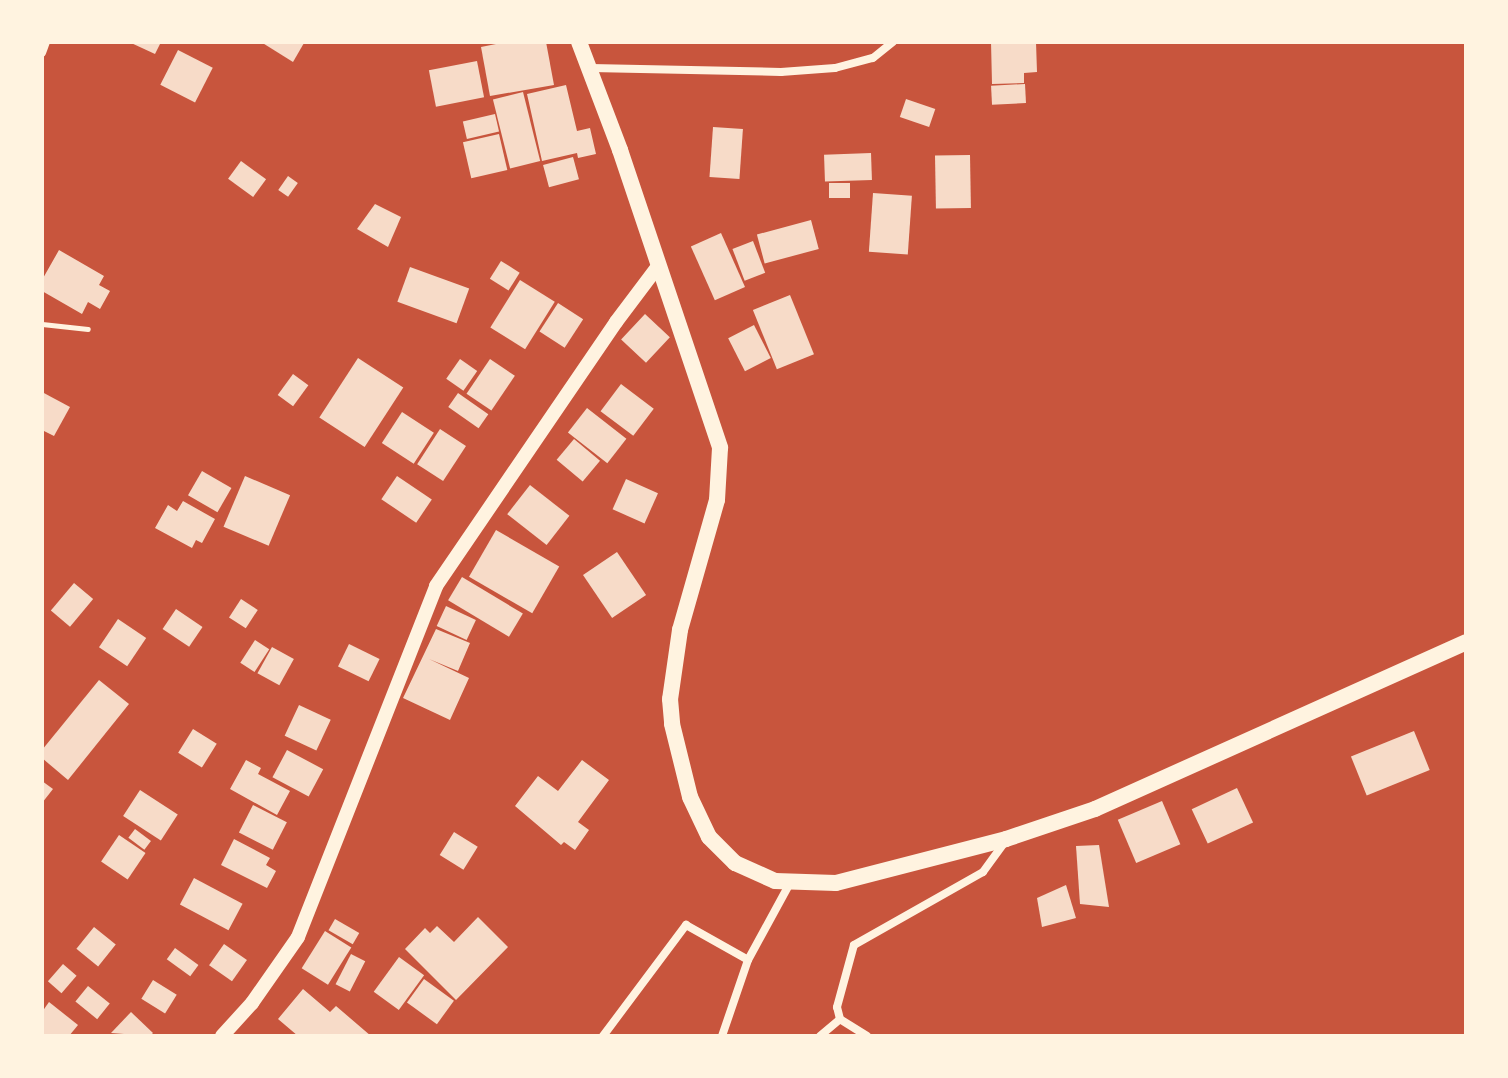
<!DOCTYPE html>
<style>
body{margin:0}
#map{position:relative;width:1508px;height:1078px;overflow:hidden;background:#c8553d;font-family:"Open Sans",sans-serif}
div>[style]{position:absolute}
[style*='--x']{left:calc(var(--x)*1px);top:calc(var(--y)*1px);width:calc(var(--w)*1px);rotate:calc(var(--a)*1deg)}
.building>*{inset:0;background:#f7dbc8;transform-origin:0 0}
.service>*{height:5px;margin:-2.5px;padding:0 2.5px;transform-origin:2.5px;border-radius:2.5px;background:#fff3e0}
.minor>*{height:8px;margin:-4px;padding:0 4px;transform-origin:4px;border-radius:4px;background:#fff3e0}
.secondary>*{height:14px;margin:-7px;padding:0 7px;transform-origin:7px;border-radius:7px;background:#fff3e0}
.primary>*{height:16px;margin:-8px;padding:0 8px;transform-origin:8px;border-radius:8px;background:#fff3e0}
span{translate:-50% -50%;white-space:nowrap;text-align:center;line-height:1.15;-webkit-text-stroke:8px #fff3e0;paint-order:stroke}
.frame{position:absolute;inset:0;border:44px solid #fff3e0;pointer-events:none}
</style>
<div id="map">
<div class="building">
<div style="clip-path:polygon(129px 42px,161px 42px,155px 54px)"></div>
<div style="clip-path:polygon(261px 42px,303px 42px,304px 43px,293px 62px)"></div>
<div style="clip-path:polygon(506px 42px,546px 42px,554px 85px,490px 96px,481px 47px)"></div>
<div style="clip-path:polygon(991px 42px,1036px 42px,1037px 72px,1024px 73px,1024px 83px,992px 84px)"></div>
<div style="left:178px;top:50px;width:39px;height:39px;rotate:27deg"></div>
<div style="left:477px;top:61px;width:37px;height:49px;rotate:79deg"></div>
<div style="left:1025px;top:84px;width:19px;height:34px;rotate:87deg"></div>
<div style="clip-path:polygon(566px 85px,577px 131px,590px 128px,596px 154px,578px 158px,577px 153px,542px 161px,527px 94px)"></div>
<div style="left:523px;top:92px;width:71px;height:31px;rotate:76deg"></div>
<div style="left:906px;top:99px;width:31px;height:19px;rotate:19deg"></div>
<div style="left:495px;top:114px;width:18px;height:33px;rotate:77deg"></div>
<div style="left:713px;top:127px;width:30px;height:50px;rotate:4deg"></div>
<div style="left:499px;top:134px;width:37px;height:37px;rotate:77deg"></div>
<div style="left:871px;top:153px;width:27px;height:47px;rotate:88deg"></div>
<div style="left:970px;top:155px;width:53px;height:35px;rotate:89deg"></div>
<div style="left:573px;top:157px;width:23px;height:31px;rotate:75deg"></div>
<div style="left:241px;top:161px;width:31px;height:22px;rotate:36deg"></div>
<div style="left:288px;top:176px;width:12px;height:17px;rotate:35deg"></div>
<div style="left:850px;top:183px;width:15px;height:21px;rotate:90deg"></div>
<div style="left:873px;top:193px;width:39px;height:59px;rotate:4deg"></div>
<div style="clip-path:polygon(375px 204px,401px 217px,388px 247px,357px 229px)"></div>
<div style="left:811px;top:220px;width:30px;height:56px;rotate:75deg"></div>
<div style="left:721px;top:233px;width:59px;height:33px;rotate:66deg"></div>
<div style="left:753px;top:241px;width:34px;height:22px;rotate:69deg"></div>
<div style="clip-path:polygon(59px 250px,104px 276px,99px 285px,110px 291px,100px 309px,88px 302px,82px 314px,42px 291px,42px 280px)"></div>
<div style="left:501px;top:261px;width:22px;height:21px;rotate:32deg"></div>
<div style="left:410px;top:267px;width:63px;height:37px;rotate:20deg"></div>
<div style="left:520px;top:280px;width:41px;height:56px;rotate:32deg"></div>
<div style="left:790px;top:295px;width:64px;height:40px;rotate:68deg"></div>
<div style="left:558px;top:303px;width:30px;height:34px;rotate:33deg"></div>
<div style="left:645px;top:314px;width:34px;height:35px;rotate:43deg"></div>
<div style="left:754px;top:325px;width:37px;height:29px;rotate:63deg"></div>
<div style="left:358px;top:358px;width:54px;height:71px;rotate:33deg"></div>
<div style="left:460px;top:359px;width:21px;height:24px;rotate:35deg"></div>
<div style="left:490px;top:359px;width:30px;height:42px;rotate:34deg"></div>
<div style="left:293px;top:374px;width:19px;height:26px;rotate:36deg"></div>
<div style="left:621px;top:384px;width:41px;height:34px;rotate:37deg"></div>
<div style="clip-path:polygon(42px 392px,70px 407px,54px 436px,42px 430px)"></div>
<div style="left:458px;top:393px;width:37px;height:17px;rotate:35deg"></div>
<div style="left:587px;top:408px;width:50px;height:31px;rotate:38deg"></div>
<div style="left:402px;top:412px;width:38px;height:37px;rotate:33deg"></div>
<div style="left:440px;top:429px;width:31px;height:42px;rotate:33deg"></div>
<div style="left:574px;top:439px;width:34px;height:27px;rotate:40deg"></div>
<div style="left:202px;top:471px;width:34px;height:28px;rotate:30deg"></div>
<div style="left:245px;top:476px;width:49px;height:55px;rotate:23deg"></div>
<div style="left:397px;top:476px;width:42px;height:28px;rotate:34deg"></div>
<div style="left:626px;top:479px;width:35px;height:33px;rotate:24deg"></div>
<div style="left:530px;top:485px;width:50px;height:37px;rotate:38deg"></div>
<div style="clip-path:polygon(183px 501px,215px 519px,202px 543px,196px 540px,192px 548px,155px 528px,168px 505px,177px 511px)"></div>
<div style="left:496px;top:530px;width:73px;height:54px;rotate:30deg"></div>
<div style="left:617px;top:552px;width:52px;height:41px;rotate:56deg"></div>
<div style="left:462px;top:577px;width:71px;height:27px;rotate:31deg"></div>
<div style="left:74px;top:583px;width:25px;height:36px;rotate:40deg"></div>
<div style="left:241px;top:599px;width:20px;height:22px;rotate:33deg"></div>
<div style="left:446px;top:606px;width:33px;height:22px;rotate:25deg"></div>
<div style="left:176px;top:609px;width:32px;height:24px;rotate:34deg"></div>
<div style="left:118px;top:619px;width:34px;height:34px;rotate:34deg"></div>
<div style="clip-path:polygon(436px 629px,470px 643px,458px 671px,429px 659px,469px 678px,450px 720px,403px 698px)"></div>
<div style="left:255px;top:640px;width:17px;height:27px;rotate:33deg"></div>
<div style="left:349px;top:644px;width:34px;height:25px;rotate:26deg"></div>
<div style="left:272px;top:647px;width:25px;height:30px;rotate:29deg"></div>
<div style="clip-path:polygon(99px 680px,129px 704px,68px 780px,42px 758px,42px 750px)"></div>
<div style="left:299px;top:705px;width:35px;height:34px;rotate:25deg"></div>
<div style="left:193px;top:729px;width:28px;height:28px;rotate:32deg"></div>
<div style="left:1414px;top:731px;width:42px;height:68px;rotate:68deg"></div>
<div style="left:287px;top:750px;width:41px;height:31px;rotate:28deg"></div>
<div style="clip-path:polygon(246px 760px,261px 768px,258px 774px,290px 791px,277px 815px,230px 789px)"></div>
<div style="clip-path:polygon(582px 760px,609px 780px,578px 822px,589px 830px,575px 850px,564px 842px,561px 845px,515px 806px,538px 776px,558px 791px)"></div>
<div style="clip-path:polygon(42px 781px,53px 789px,42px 803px)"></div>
<div style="left:1237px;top:788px;width:38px;height:50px;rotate:65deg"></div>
<div style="left:140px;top:790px;width:45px;height:31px;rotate:33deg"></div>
<div style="left:1162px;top:801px;width:47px;height:48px;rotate:67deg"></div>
<div style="left:253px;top:805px;width:38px;height:31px;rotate:27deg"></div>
<div style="left:135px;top:829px;width:20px;height:11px;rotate:37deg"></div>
<div style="left:454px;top:832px;width:28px;height:27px;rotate:32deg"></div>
<div style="left:119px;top:835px;width:32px;height:32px;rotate:34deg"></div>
<div style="clip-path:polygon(234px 839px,270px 858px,266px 865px,276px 871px,267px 888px,221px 865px)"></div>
<div style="clip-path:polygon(1099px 845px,1109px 907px,1080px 904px,1076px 846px)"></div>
<div style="left:194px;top:878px;width:55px;height:30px;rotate:28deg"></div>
<div style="clip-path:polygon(1066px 885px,1076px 918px,1042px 927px,1037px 898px)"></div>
<div style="clip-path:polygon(478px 917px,508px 947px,456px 1000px,405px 949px,425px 928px,430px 933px,437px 926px,454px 942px)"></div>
<div style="left:335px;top:919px;width:28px;height:13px;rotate:30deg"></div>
<div style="left:94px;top:927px;width:28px;height:28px;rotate:39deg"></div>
<div style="left:325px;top:931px;width:31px;height:44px;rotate:32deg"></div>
<div style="left:224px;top:944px;width:28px;height:26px;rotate:35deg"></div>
<div style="left:175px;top:948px;width:29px;height:14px;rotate:36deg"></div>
<div style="left:351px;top:954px;width:16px;height:34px;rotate:27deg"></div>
<div style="left:399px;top:957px;width:31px;height:43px;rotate:36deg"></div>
<div style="left:63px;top:964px;width:18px;height:23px;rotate:41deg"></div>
<div style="left:424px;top:979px;width:37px;height:29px;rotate:36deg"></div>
<div style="left:153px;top:980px;width:28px;height:22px;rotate:32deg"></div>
<div style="left:88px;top:986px;width:28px;height:20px;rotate:39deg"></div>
<div style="clip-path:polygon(303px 989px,330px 1012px,336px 1006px,371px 1036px,298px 1036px,278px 1019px)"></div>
<div style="clip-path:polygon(49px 1002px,78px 1025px,69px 1036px,42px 1036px,42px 1012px)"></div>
<div style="clip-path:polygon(131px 1012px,153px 1033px,150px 1036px,111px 1033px)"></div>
</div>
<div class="service">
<div style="--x:42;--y:324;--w:46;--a:6.2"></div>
</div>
<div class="minor">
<div style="--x:42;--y:53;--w:12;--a:-70"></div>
<div style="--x:591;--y:68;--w:190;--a:1.2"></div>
<div style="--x:781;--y:72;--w:54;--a:-4.2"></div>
<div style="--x:835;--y:68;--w:39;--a:-15"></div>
<div style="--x:873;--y:58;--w:26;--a:-39"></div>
<div style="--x:603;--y:1036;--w:139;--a:-53.2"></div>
<div style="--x:686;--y:925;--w:71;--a:29.4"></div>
<div style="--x:722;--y:1036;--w:80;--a:-71.1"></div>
<div style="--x:748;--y:960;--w:88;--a:-61.4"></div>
<div style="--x:820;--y:1036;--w:26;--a:-40"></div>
<div style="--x:867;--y:1036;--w:32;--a:-148"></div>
<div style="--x:840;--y:1019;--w:12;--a:-104"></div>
<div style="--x:837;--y:1007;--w:64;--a:-74.7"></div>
<div style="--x:854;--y:945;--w:148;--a:-29.5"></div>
<div style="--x:983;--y:872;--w:36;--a:-54"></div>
</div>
<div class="secondary">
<div style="--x:222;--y:1036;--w:45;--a:-47.7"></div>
<div style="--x:252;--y:1003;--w:80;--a:-55.1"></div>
<div style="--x:298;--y:937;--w:377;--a:-68.5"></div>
<div style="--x:436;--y:586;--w:320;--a:-55.7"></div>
<div style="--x:616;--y:322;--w:71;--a:-53"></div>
</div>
<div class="primary">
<div style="--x:579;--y:42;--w:116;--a:69.2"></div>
<div style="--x:620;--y:150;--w:314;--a:71.4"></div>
<div style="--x:720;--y:448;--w:52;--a:93.3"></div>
<div style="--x:717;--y:500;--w:135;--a:105.9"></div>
<div style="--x:680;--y:630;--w:70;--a:98.2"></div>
<div style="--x:670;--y:699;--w:25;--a:85"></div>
<div style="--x:672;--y:724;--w:75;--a:76.1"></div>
<div style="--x:690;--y:797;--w:44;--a:64.6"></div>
<div style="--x:709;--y:837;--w:37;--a:45"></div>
<div style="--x:735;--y:863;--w:44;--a:24.2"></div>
<div style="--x:775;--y:881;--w:61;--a:1.9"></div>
<div style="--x:836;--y:883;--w:176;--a:-14.5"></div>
<div style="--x:1006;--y:839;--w:94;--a:-18.6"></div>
<div style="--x:1095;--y:809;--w:407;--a:-24.2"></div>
</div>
<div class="frame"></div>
</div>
